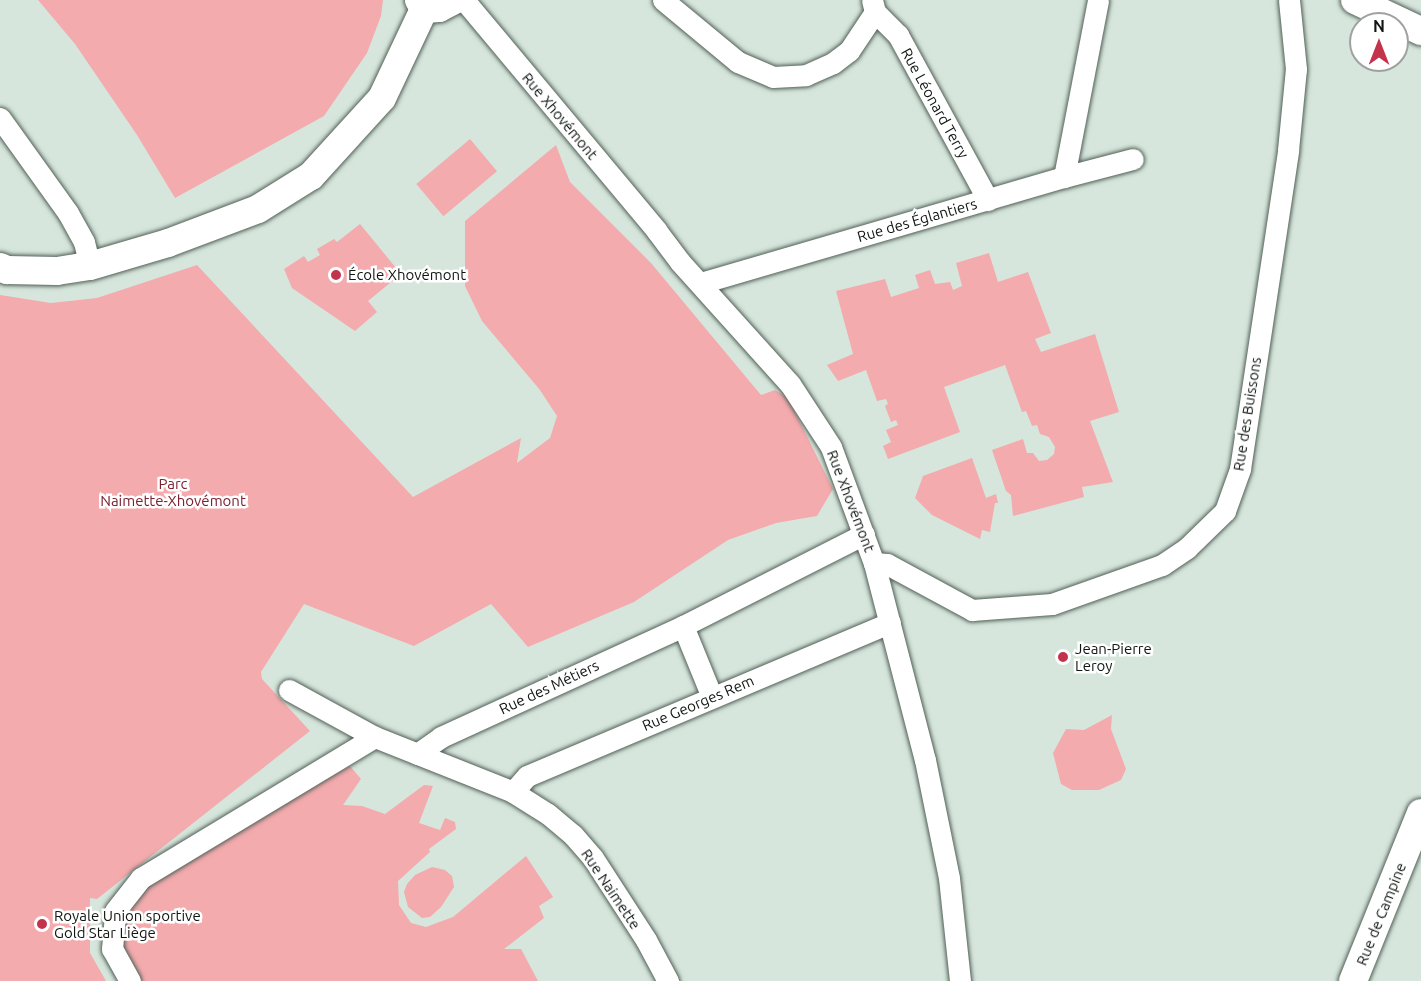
<!DOCTYPE html>
<meta charset="utf-8">
<style>
body{margin:0}
#map{position:relative;width:1421px;height:981px;overflow:hidden;background:#d6e6dc;font-family:Ubuntu,sans-serif}
div>[style]{position:absolute}
[style*='--x']{left:calc(var(--x)*1px);top:calc(var(--y)*1px);width:calc(var(--w)*1px);rotate:calc(var(--a)*1deg)}
.green>*{inset:0;background:#f3abae;transform-origin:0 0}
.roads{filter:drop-shadow(0 0 2px #526057) drop-shadow(0 0 2px #526057)}
.street>*{height:21px;margin:-10.5px;padding:0 10.5px;transform-origin:10.5px;border-radius:10.5px;background:#fff}
.secondary>*{height:28px;margin:-14px;padding:0 14px;transform-origin:14px;border-radius:14px;background:#fff}
.dots>*{width:16px;height:16px;translate:-50% -50%;box-sizing:border-box;border:3px solid #fff;border-radius:50%}
span{translate:-50% -50%;white-space:nowrap;text-align:center;line-height:1.15;-webkit-text-stroke:5px #fff;paint-order:stroke}
.street-label{font-size:15px;color:#101612}
.poi-label{font-size:15px;color:#101612}
.left{translate:0 -50%;text-align:left}
.park-label{font-size:15px;color:#7b212f}
.north{position:absolute;left:1349px;top:12px;width:60px;height:60px;box-sizing:border-box;background:#fff;border:2px solid #9fa2a0;border-radius:50%;rotate:0deg;font-size:16px;font-weight:700;line-height:24px;text-align:center;color:#101612}
.north::after{content:'';display:block;margin:auto;width:21px;height:27px;background:#c3334c;clip-path:polygon(50% 0,100% 100%,50% 72%,0 100%)}
</style>
<div id="map">
<div class="green">
<div style="clip-path:polygon(38px 0,383px 0,381px 16px,367px 53px,324px 116px,175px 198px,137px 135px,75px 44px)"></div>
<div style="left:470px;top:139px;width:42px;height:70px;rotate:50deg"></div>
<div style="clip-path:polygon(556px 145px,570px 182px,651px 263px,761px 395px,775px 390px,788px 398px,833px 489px,817px 516px,776px 523px,728px 540px,634px 602px,528px 647px,491px 604px,414px 646px,304px 604px,261px 672px,262px 679px,310px 731px,97px 899px,90px 898px,90px 953px,106px 981px,0 981px,0 295px,51px 303px,97px 298px,197px 265px,413px 497px,521px 438px,517px 463px,550px 438px,557px 416px,540px 390px,482px 321px,465px 286px,465px 221px)"></div>
<div style="clip-path:polygon(360px 224px,401px 274px,368px 301px,377px 312px,355px 331px,292px 288px,284px 269px,304px 256px,308px 262px,320px 255px,317px 249px,334px 239px,337px 242px)"></div>
<div style="clip-path:polygon(989px 253px,998px 282px,1028px 272px,1051px 333px,1035px 339px,1041px 352px,1095px 334px,1119px 412px,1090px 421px,1113px 482px,1082px 487px,1084px 497px,1013px 516px,1011px 495px,1006px 491px,992px 450px,1023px 439px,1027px 453px,1033px 453px,1039px 461px,1047px 460px,1054px 454px,1055px 447px,1049px 437px,1040px 434px,1037px 425px,1032px 426px,1026px 411px,1022px 412px,1005px 365px,944px 387px,960px 432px,888px 459px,883px 446px,891px 442px,886px 430px,898px 425px,896px 420px,891px 422px,885px 406px,888px 404px,886px 399px,877px 401px,866px 370px,838px 381px,827px 365px,853px 354px,836px 291px,885px 279px,891px 297px,919px 288px,915px 275px,930px 270px,935px 284px,950px 282px,953px 290px,962px 286px,956px 263px)"></div>
<div style="clip-path:polygon(972px 458px,986px 498px,996px 494px,998px 503px,995px 503px,990px 532px,982px 530px,980px 539px,932px 515px,915px 498px,923px 476px)"></div>
<div style="clip-path:polygon(1112px 715px,1111px 729px,1126px 769px,1121px 780px,1099px 790px,1072px 790px,1061px 784px,1053px 753px,1066px 729px,1084px 730px)"></div>
<div style="clip-path:polygon(350px 766px,361px 779px,343px 805px,362px 806px,385px 814px,424px 785px,433px 786px,419px 823px,440px 830px,445px 818px,455px 822px,456px 829px,429px 849px,430px 852px,398px 881px,399px 905px,411px 923px,426px 927px,453px 917px,526px 856px,553px 897px,539px 906px,544px 918px,504px 949px,521px 949px,538px 981px,133px 981px,121px 947px,124px 911px,151px 879px)"></div>
<div style="clip-path:polygon(432px 867px,445px 870px,452px 876px,454px 887px,441px 907px,430px 917px,422px 918px,408px 907px,404px 892px,407px 884px,415px 875px)"></div>
</div>
<div class="roads">
<div class="street">
<div style="--x:464;--y:0;--w:300;--a:50.1"></div>
<div style="--x:656;--y:230;--w:40;--a:53"></div>
<div style="--x:680;--y:262;--w:164;--a:48"></div>
<div style="--x:790;--y:384;--w:75;--a:56.9"></div>
<div style="--x:831;--y:447;--w:124;--a:69.7"></div>
<div style="--x:874;--y:563;--w:203;--a:75.5"></div>
<div style="--x:925;--y:760;--w:120;--a:78.5"></div>
<div style="--x:949;--y:878;--w:104;--a:83.9"></div>
<div style="--x:663;--y:0;--w:97;--a:39.6"></div>
<div style="--x:738;--y:62;--w:38;--a:23"></div>
<div style="--x:773;--y:77;--w:33;--a:-3"></div>
<div style="--x:806;--y:75;--w:30;--a:-24"></div>
<div style="--x:833;--y:63;--w:20;--a:-37"></div>
<div style="--x:849;--y:51;--w:47;--a:-56.3"></div>
<div style="--x:875;--y:12;--w:12;--a:-104"></div>
<div style="--x:875;--y:12;--w:33;--a:45"></div>
<div style="--x:898;--y:35;--w:188;--a:61.4"></div>
<div style="--x:0;--y:118;--w:117;--a:54.4"></div>
<div style="--x:68;--y:213;--w:33;--a:61"></div>
<div style="--x:84;--y:242;--w:25;--a:76"></div>
<div style="--x:1064;--y:177;--w:180;--a:-79.1"></div>
<div style="--x:701;--y:283;--w:378;--a:-16.3"></div>
<div style="--x:1064;--y:177;--w:71;--a:-14.6"></div>
<div style="--x:874;--y:563;--w:13;--a:4"></div>
<div style="--x:887;--y:564;--w:97;--a:28.4"></div>
<div style="--x:972;--y:610;--w:80;--a:-4.3"></div>
<div style="--x:1052;--y:604;--w:117;--a:-19.5"></div>
<div style="--x:1162;--y:565;--w:30;--a:-34"></div>
<div style="--x:1187;--y:548;--w:53;--a:-44.2"></div>
<div style="--x:1225;--y:511;--w:45;--a:-70.3"></div>
<div style="--x:1240;--y:469;--w:323;--a:-81.4"></div>
<div style="--x:1288;--y:150;--w:81;--a:-84.4"></div>
<div style="--x:1296;--y:69;--w:69;--a:-95.8"></div>
<div style="--x:683;--y:626;--w:77;--a:67.8"></div>
<div style="--x:289;--y:690;--w:98;--a:28.7"></div>
<div style="--x:375;--y:737;--w:149;--a:21.7"></div>
<div style="--x:513;--y:792;--w:41;--a:32.2"></div>
<div style="--x:548;--y:814;--w:33;--a:40"></div>
<div style="--x:573;--y:835;--w:30;--a:49"></div>
<div style="--x:593;--y:858;--w:98;--a:57.1"></div>
<div style="--x:646;--y:940;--w:47;--a:61.8"></div>
<div style="--x:417;--y:754;--w:29;--a:-35"></div>
<div style="--x:441;--y:737;--w:266;--a:-24.6"></div>
<div style="--x:683;--y:626;--w:203;--a:-26.9"></div>
<div style="--x:513;--y:792;--w:21;--a:-49"></div>
<div style="--x:527;--y:776;--w:394;--a:-22.9"></div>
<div style="--x:130;--y:981;--w:37;--a:-119"></div>
<div style="--x:112;--y:949;--w:38;--a:-85"></div>
<div style="--x:115;--y:911;--w:42;--a:-51.8"></div>
<div style="--x:141;--y:878;--w:273;--a:-31.1"></div>
</div>
<div class="secondary">
<div style="--x:419;--y:0;--w:10;--a:61"></div>
<div style="--x:424;--y:9;--w:15;--a:-4"></div>
<div style="--x:439;--y:8;--w:18;--a:-27"></div>
<div style="--x:1355;--y:0;--w:73;--a:25.2"></div>
<div style="--x:0;--y:267;--w:8;--a:23"></div>
<div style="--x:7;--y:270;--w:50;--a:1.1"></div>
<div style="--x:57;--y:271;--w:33;--a:-9"></div>
<div style="--x:90;--y:266;--w:81;--a:-16.4"></div>
<div style="--x:168;--y:243;--w:96;--a:-20.7"></div>
<div style="--x:258;--y:209;--w:62;--a:-31.9"></div>
<div style="--x:311;--y:176;--w:105;--a:-47.7"></div>
<div style="--x:382;--y:98;--w:98;--a:-64.7"></div>
<div style="--x:1353;--y:981;--w:181;--a:-68"></div>
</div>
</div>
<div class="dots">
<div style="left:336px;top:275px;background:#c3334c"></div>
<div style="left:1063px;top:657px;background:#c3334c"></div>
<div style="left:42px;top:924px;background:#c3334c"></div>
</div>
<div class="street-label">
<span style="left:935px;top:103px;rotate:61deg">Rue Léonard Terry</span>
<span style="left:560px;top:116px;rotate:50deg">Rue Xhovémont</span>
<span style="left:917px;top:220px;rotate:-16deg">Rue des Églantiers</span>
<span style="left:1247px;top:414px;rotate:-81deg">Rue des Buissons</span>
<span style="left:851px;top:501px;rotate:69deg">Rue Xhovémont</span>
<span style="left:549px;top:687px;rotate:-25deg">Rue des Métiers</span>
<span style="left:698px;top:703px;rotate:-23deg">Rue Georges Rem</span>
<span style="left:611px;top:889px;rotate:56deg">Rue Naimette</span>
<span style="left:1381px;top:914px;rotate:-68deg">Rue de Campine</span>
</div>
<div class="poi-label">
<span class="left" style="left:348px;top:275px">École Xhovémont</span>
<span class="left" style="left:1075px;top:657px">Jean-Pierre<br>Leroy</span>
<span class="left" style="left:54px;top:924px">Royale Union sportive<br>Gold Star Liège</span>
</div>
<div class="park-label">
<span style="left:173px;top:492px">Parc<br>Naimette-Xhovémont</span>
</div>
<div class="north">N</div>
</div>
